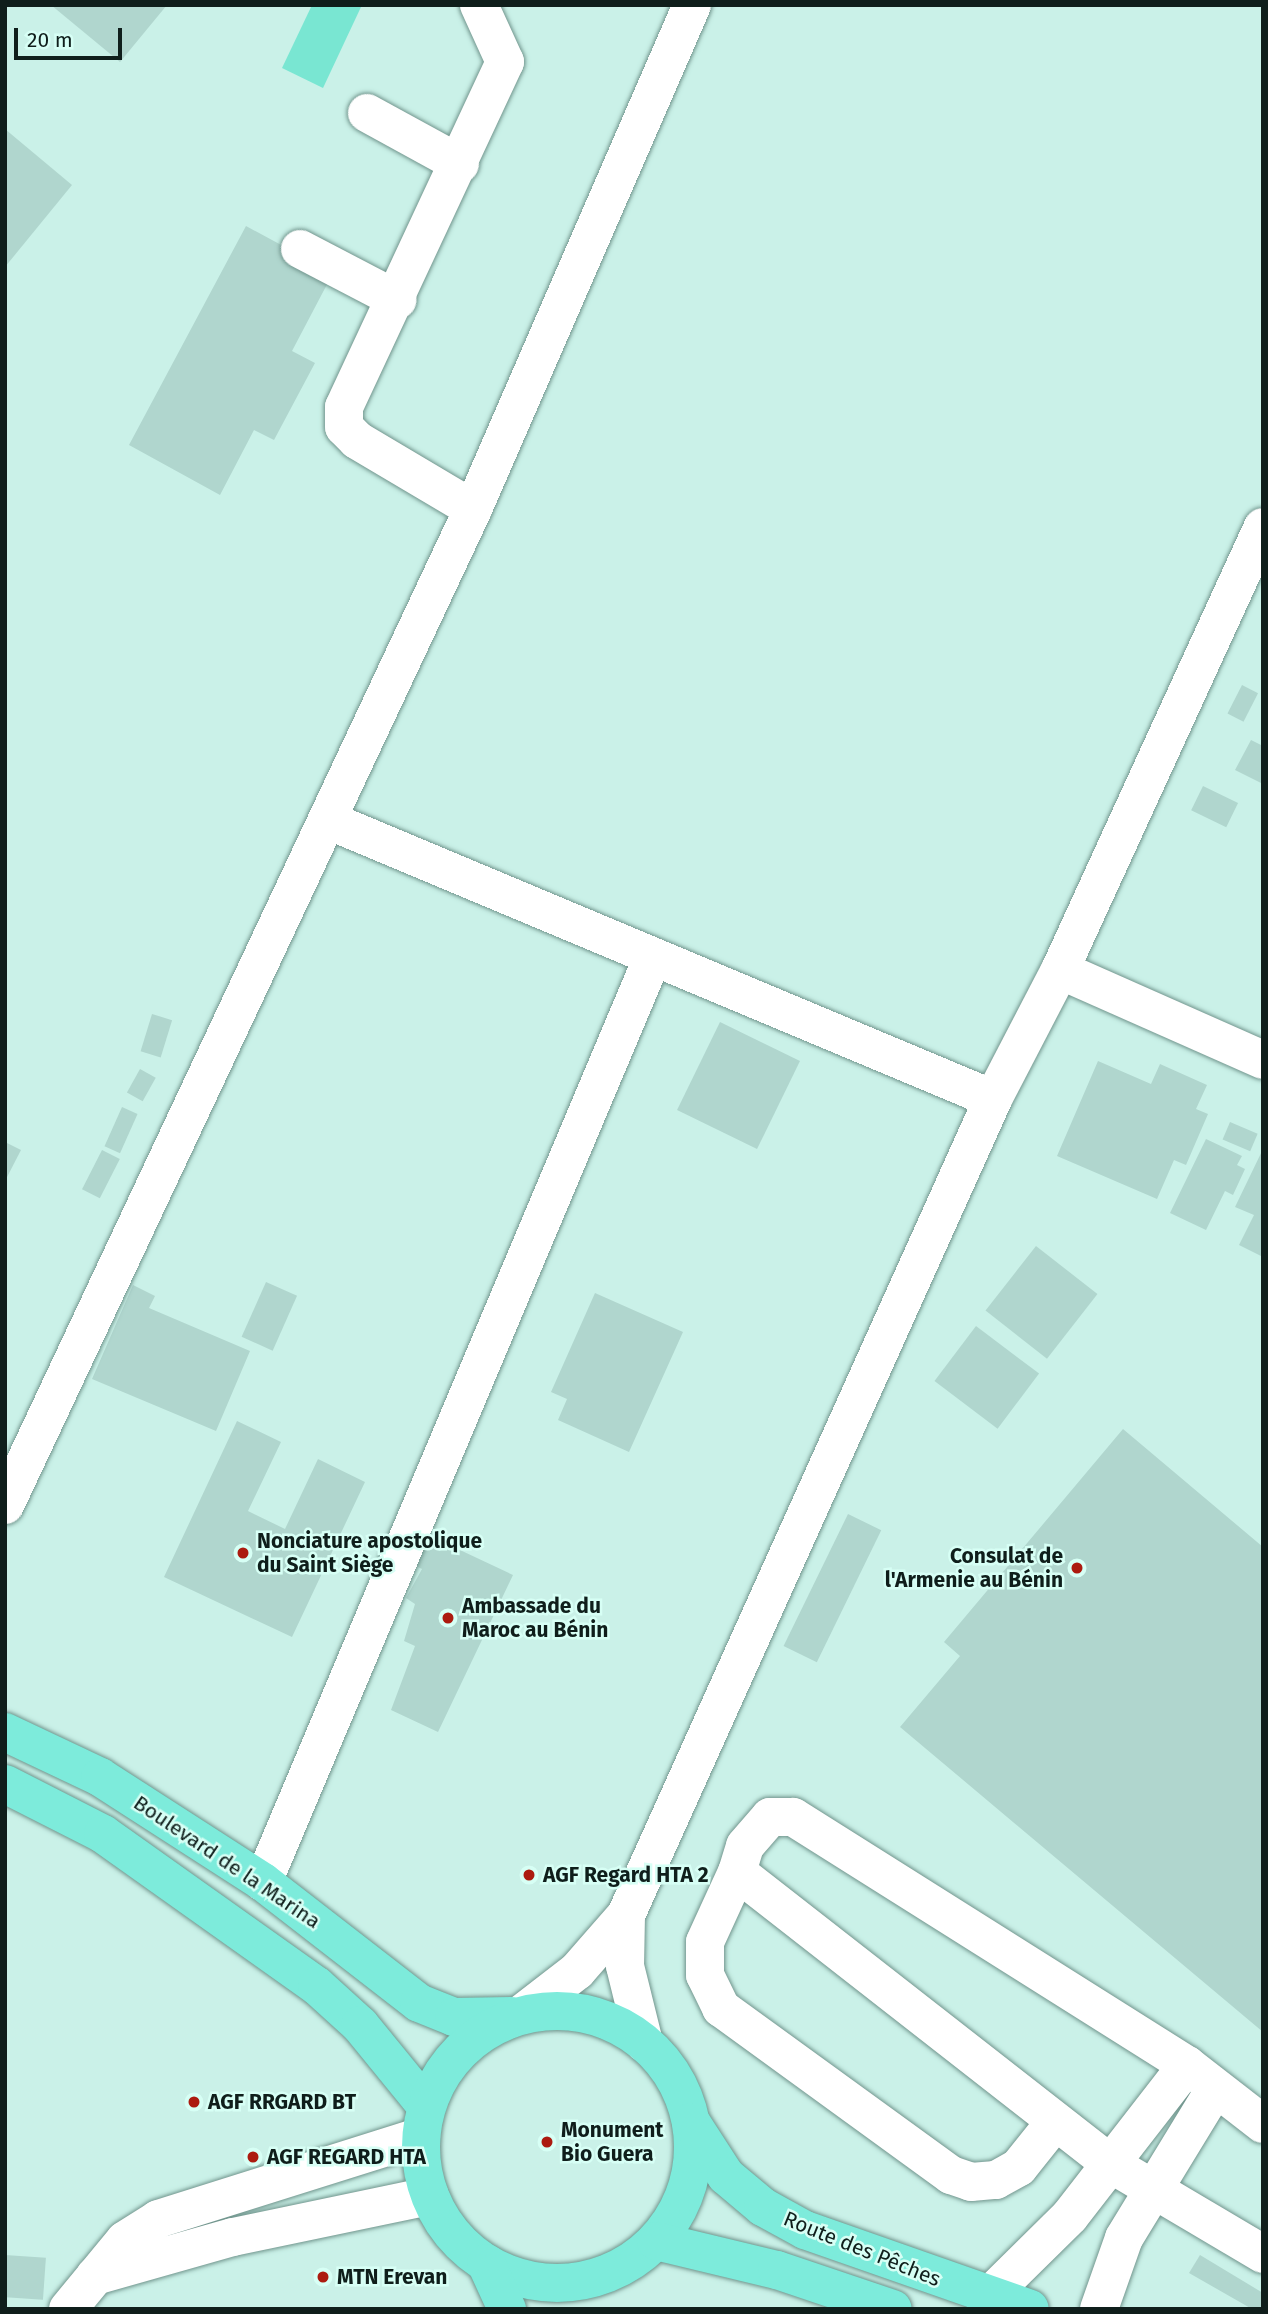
<!DOCTYPE html>
<meta charset="utf-8">
<style>
body{margin:0}
#map{position:relative;width:1268px;height:2314px;overflow:hidden;background:#caf1e8;font-family:"Fira Sans",sans-serif}
div>[style]{position:absolute}
[style*='--x']{left:calc(var(--x)*1px);top:calc(var(--y)*1px);width:calc(var(--w)*1px);rotate:calc(var(--a)*1deg)}
.water>*{inset:0;background:#79e6d2}
.building>*{inset:0;background:#b0d6ce;transform-origin:0 0}
.roads{filter:drop-shadow(0 0 2px #71958d) drop-shadow(0 0 2px #71958d)}
.minor>*{height:38px;margin:-19px;padding:0 19px;transform-origin:19px;border-radius:19px;background:#fff}
.major>*{height:38px;margin:-19px;padding:0 19px;transform-origin:19px;border-radius:19px;background:#7debdb}
.major>.ring{margin:-19px;padding:0;box-sizing:content-box;background:none;border:38px solid #7debdb;border-radius:50%}
.dots>*{width:19px;height:19px;translate:-50% -50%;box-sizing:border-box;border:4px solid #d7fff5;border-radius:50%}
span{translate:-50% -50%;white-space:nowrap;text-align:center;line-height:1.15;-webkit-text-stroke:5px #d7fff5;paint-order:stroke}
.poi-label{font-size:21px;color:#0f1e1b;font-weight:700}
.left{translate:0 -50%;text-align:left}
.right{translate:-100% -50%;text-align:right}
.street-label{font-size:21px;color:#0f1e1b}
.frame{position:absolute;inset:0;border:7px solid #0f1e1b;pointer-events:none}
.scale{position:absolute;left:14px;top:28px;width:108px;height:32px;box-sizing:border-box;border:4px solid #0f1e1b;border-top:0;padding-left:9px;font-size:21px;line-height:24px;white-space:nowrap;color:#0f1e1b;-webkit-text-stroke:5px #d7fff5;paint-order:stroke}
</style>
<div id="map">
<div class="water">
<div style="clip-path:polygon(312px 5px,361px 7px,323px 88px,282px 68px)"></div>
</div>
<div class="building">
<div style="clip-path:polygon(51px 5px,167px 5px,120px 62px)"></div>
<div style="clip-path:polygon(5px 129px,72px 185px,5px 267px)"></div>
<div style="clip-path:polygon(246px 226px,333px 273px,292px 351px,315px 363px,274px 440px,254px 430px,220px 495px,129px 445px)"></div>
<div style="left:1242px;top:685px;width:18px;height:32px;rotate:27deg"></div>
<div style="clip-path:polygon(1251px 740px,1263px 746px,1263px 784px,1235px 770px)"></div>
<div style="left:1203px;top:786px;width:39px;height:27px;rotate:26deg"></div>
<div style="left:152px;top:1014px;width:21px;height:39px;rotate:17deg"></div>
<div style="left:720px;top:1022px;width:89px;height:98px;rotate:26deg"></div>
<div style="clip-path:polygon(1098px 1061px,1151px 1084px,1160px 1064px,1207px 1085px,1196px 1109px,1208px 1114px,1186px 1165px,1174px 1160px,1157px 1199px,1057px 1156px)"></div>
<div style="left:140px;top:1069px;width:18px;height:27px;rotate:29deg"></div>
<div style="left:122px;top:1107px;width:17px;height:43px;rotate:24deg"></div>
<div style="left:1230px;top:1122px;width:30px;height:19px;rotate:23deg"></div>
<div style="clip-path:polygon(1206px 1139px,1242px 1156px,1237px 1165px,1245px 1169px,1233px 1195px,1225px 1191px,1206px 1230px,1170px 1213px)"></div>
<div style="clip-path:polygon(5px 1142px,21px 1150px,5px 1181px)"></div>
<div style="clip-path:polygon(1263px 1149px,1263px 1257px,1239px 1245px,1254px 1215px,1235px 1207px)"></div>
<div style="left:102px;top:1150px;width:20px;height:44px;rotate:27deg"></div>
<div style="left:1036px;top:1246px;width:78px;height:82px;rotate:38deg"></div>
<div style="left:266px;top:1282px;width:34px;height:60px;rotate:24deg"></div>
<div style="clip-path:polygon(133px 1285px,155px 1296px,149px 1308px,250px 1351px,216px 1431px,92px 1379px)"></div>
<div style="clip-path:polygon(595px 1293px,683px 1332px,629px 1452px,558px 1420px,567px 1399px,551px 1392px)"></div>
<div style="left:976px;top:1326px;width:79px;height:69px;rotate:37deg"></div>
<div style="clip-path:polygon(237px 1421px,281px 1442px,248px 1511px,285px 1529px,318px 1459px,365px 1482px,292px 1637px,164px 1577px)"></div>
<div style="clip-path:polygon(1123px 1429px,1263px 1547px,1263px 2032px,900px 1727px,960px 1656px,944px 1642px)"></div>
<div style="left:848px;top:1514px;width:37px;height:147px;rotate:26deg"></div>
<div style="clip-path:polygon(428px 1535px,513px 1575px,438px 1732px,391px 1710px,415px 1646px,404px 1641px,415px 1604px,406px 1598px,422px 1569px,414px 1565px)"></div>
<div style="left:5px;top:2255px;width:41px;height:42px;rotate:4deg"></div>
<div style="clip-path:polygon(1200px 2255px,1263px 2293px,1263px 2309px,1252px 2309px,1189px 2273px)"></div>
</div>
<div class="roads">
<div class="minor">
<div style="--x:367;--y:113;--w:106;--a:28.7"></div>
<div style="--x:300;--y:249;--w:110;--a:27.5"></div>
<div style="--x:473;--y:509;--w:135;--a:-149.3"></div>
<div style="--x:357;--y:440;--w:18;--a:-135"></div>
<div style="--x:344;--y:427;--w:20;--a:-90"></div>
<div style="--x:344;--y:407;--w:381;--a:-65"></div>
<div style="--x:505;--y:62;--w:63;--a:-114.5"></div>
<div style="--x:330;--y:821;--w:719;--a:22.75"></div>
<div style="--x:1060;--y:970;--w:222;--a:23.9"></div>
<div style="--x:5;--y:1505;--w:1100;--a:-64.83"></div>
<div style="--x:473;--y:509;--w:550;--a:-66.51"></div>
<div style="--x:737;--y:1872;--w:77;--a:114.6"></div>
<div style="--x:705;--y:1942;--w:33;--a:90"></div>
<div style="--x:705;--y:1975;--w:37;--a:64"></div>
<div style="--x:721;--y:2008;--w:284;--a:36"></div>
<div style="--x:951;--y:2175;--w:21;--a:19"></div>
<div style="--x:971;--y:2182;--w:25;--a:-5"></div>
<div style="--x:996;--y:2180;--w:26;--a:-29"></div>
<div style="--x:1019;--y:2167;--w:58;--a:-51.3"></div>
<div style="--x:263;--y:1882;--w:1002;--a:-67.15"></div>
<div style="--x:626;--y:1915;--w:51;--a:91.1"></div>
<div style="--x:625;--y:1966;--w:79;--a:76.1"></div>
<div style="--x:520;--y:2015;--w:72;--a:-37.7"></div>
<div style="--x:577;--y:1971;--w:74;--a:-48.8"></div>
<div style="--x:626;--y:1915;--w:895;--a:-65.78"></div>
<div style="--x:993;--y:1099;--w:145;--a:-62.6"></div>
<div style="--x:1060;--y:970;--w:487;--a:-65.4"></div>
<div style="--x:1263;--y:2124;--w:96;--a:-142.2"></div>
<div style="--x:1187;--y:2065;--w:466;--a:-147.8"></div>
<div style="--x:793;--y:1817;--w:23;--a:180"></div>
<div style="--x:770;--y:1817;--w:38;--a:131"></div>
<div style="--x:745;--y:1846;--w:27;--a:107"></div>
<div style="--x:737;--y:1872;--w:474;--a:38"></div>
<div style="--x:1111;--y:2164;--w:177;--a:30.6"></div>
<div style="--x:95;--y:2276;--w:143;--a:-15.8"></div>
<div style="--x:233;--y:2237;--w:201;--a:-11.8"></div>
<div style="--x:68;--y:2309;--w:89;--a:-50.4"></div>
<div style="--x:125;--y:2240;--w:39;--a:-32"></div>
<div style="--x:158;--y:2219;--w:276;--a:-17.5"></div>
<div style="--x:986;--y:2309;--w:15;--a:-74"></div>
<div style="--x:990;--y:2295;--w:112;--a:-44.6"></div>
<div style="--x:1070;--y:2216;--w:191;--a:-52.2"></div>
<div style="--x:1099;--y:2309;--w:75;--a:-70.6"></div>
<div style="--x:1124;--y:2238;--w:175;--a:-58.6"></div>
</div>
<div class="major">
<div style="--x:5;--y:1732;--w:105;--a:25.3"></div>
<div style="--x:100;--y:1777;--w:194;--a:32.8"></div>
<div style="--x:263;--y:1882;--w:197;--a:37.8"></div>
<div style="--x:419;--y:2003;--w:38;--a:22"></div>
<div style="--x:454;--y:2017;--w:57;--a:-1"></div>
<div style="--x:5;--y:1784;--w:110;--a:27"></div>
<div style="--x:103;--y:1834;--w:262;--a:35.4"></div>
<div style="--x:317;--y:1986;--w:58;--a:42.2"></div>
<div style="--x:360;--y:2025;--w:104;--a:50.8"></div>
<div class="ring" style="left:421px;top:2011px;width:234px;height:234px"></div>
<div style="--x:691;--y:2122;--w:64;--a:57.1"></div>
<div style="--x:726;--y:2176;--w:48;--a:40"></div>
<div style="--x:763;--y:2207;--w:48;--a:28.7"></div>
<div style="--x:805;--y:2230;--w:238;--a:19.3"></div>
<div style="--x:656;--y:2241;--w:124;--a:13.5"></div>
<div style="--x:777;--y:2270;--w:122;--a:18.6"></div>
<div style="--x:486;--y:2263;--w:51;--a:65.5"></div>
</div>
</div>
<div class="dots">
<div style="left:243px;top:1553px;background:#ac1b10"></div>
<div style="left:1077px;top:1568px;background:#ac1b10"></div>
<div style="left:448px;top:1618px;background:#ac1b10"></div>
<div style="left:529px;top:1875px;background:#ac1b10"></div>
<div style="left:194px;top:2102px;background:#ac1b10"></div>
<div style="left:547px;top:2142px;background:#ac1b10"></div>
<div style="left:253px;top:2157px;background:#ac1b10"></div>
<div style="left:323px;top:2277px;background:#ac1b10"></div>
</div>
<div class="poi-label">
<span class="left" style="left:257px;top:1553px">Nonciature apostolique<br>du Saint Siège</span>
<span class="right" style="left:1063px;top:1568px">Consulat de<br>l'Armenie au Bénin</span>
<span class="left" style="left:462px;top:1618px">Ambassade du<br>Maroc au Bénin</span>
<span class="left" style="left:543px;top:1875px">AGF Regard HTA 2</span>
<span class="left" style="left:208px;top:2102px">AGF RRGARD BT</span>
<span class="left" style="left:561px;top:2142px">Monument<br>Bio Guera</span>
<span class="left" style="left:267px;top:2157px">AGF REGARD HTA</span>
<span class="left" style="left:337px;top:2277px">MTN Erevan</span>
</div>
<div class="street-label">
<span style="left:227px;top:1862px;rotate:34deg">Boulevard de la Marina</span>
<span style="left:862px;top:2249px;rotate:22deg">Route des Pêches</span>
</div>
<div class="frame"></div>
<div class="scale">20 m</div>
</div>
